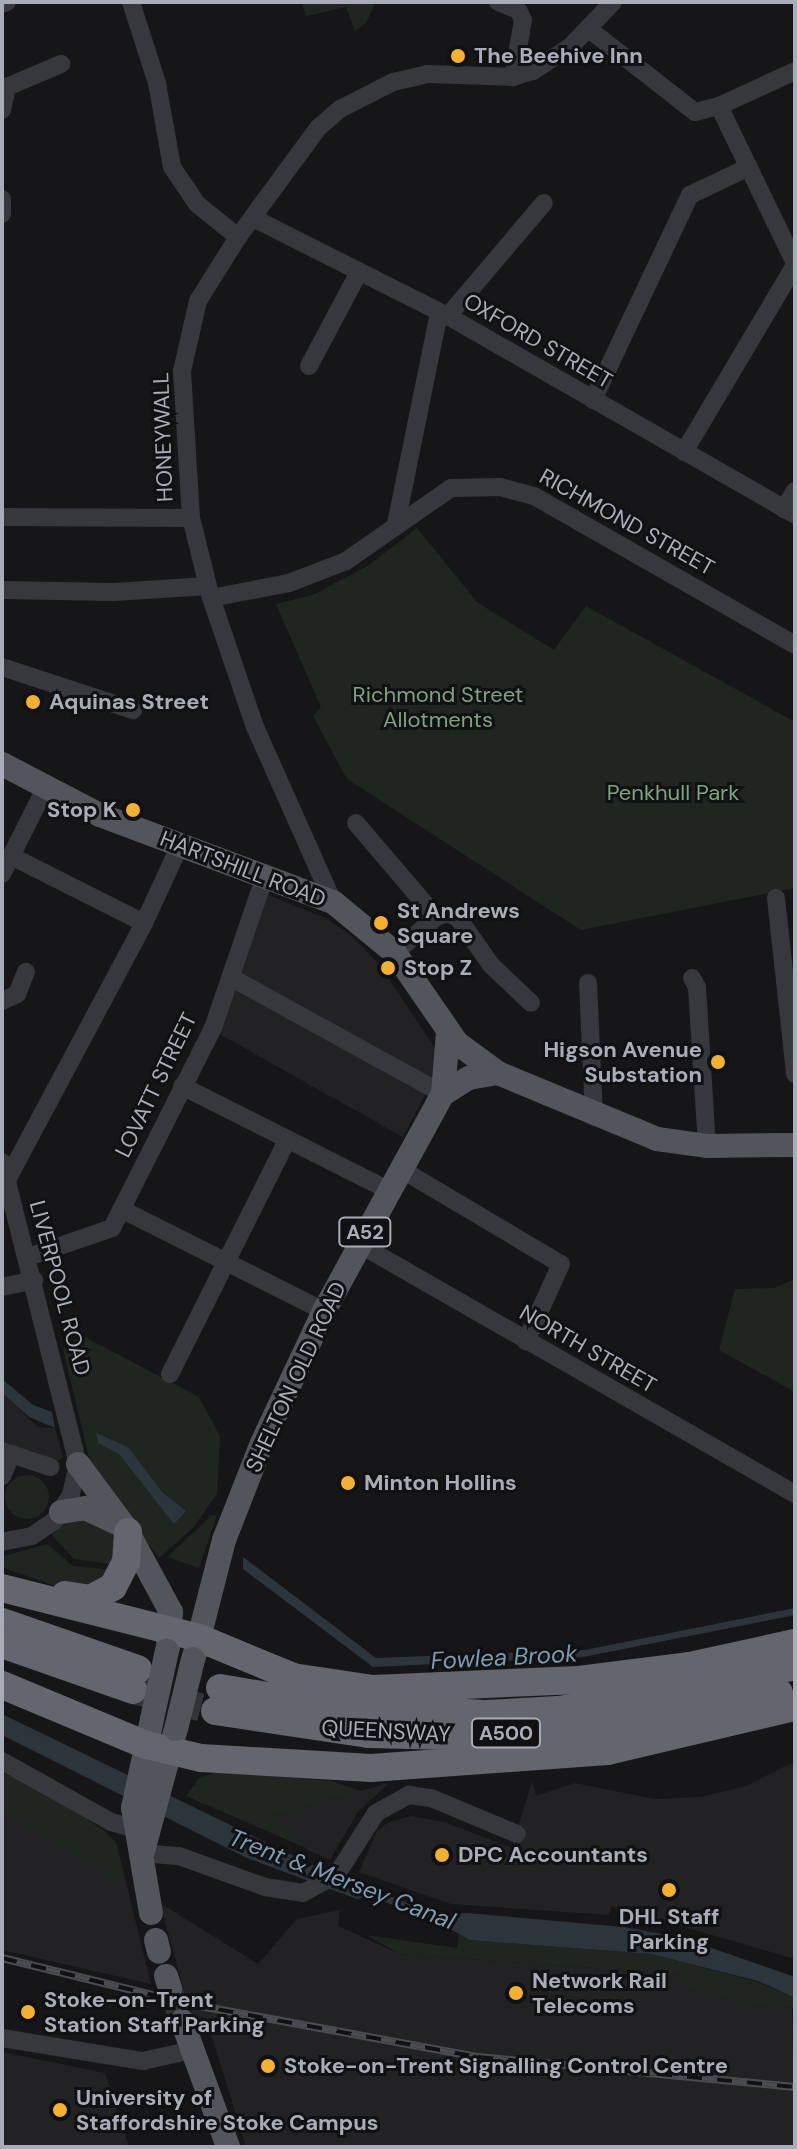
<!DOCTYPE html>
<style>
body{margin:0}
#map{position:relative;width:797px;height:2149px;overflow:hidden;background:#161618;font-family:"DM Sans",sans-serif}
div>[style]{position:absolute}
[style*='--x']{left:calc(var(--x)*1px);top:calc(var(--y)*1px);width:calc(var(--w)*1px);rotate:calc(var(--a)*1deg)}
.built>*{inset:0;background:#222225}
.green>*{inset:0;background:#1e261f}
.round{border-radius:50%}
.water>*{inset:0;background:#2c353c}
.major-tunnel>*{height:24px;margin-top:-12px;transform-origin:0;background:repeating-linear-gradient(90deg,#333438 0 24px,transparent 0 36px)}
.highway-tunnel>*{height:28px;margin-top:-14px;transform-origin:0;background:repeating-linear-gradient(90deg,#333438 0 28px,transparent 0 42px)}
.minor>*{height:18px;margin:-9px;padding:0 9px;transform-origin:9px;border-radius:9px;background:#37383d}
.major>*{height:24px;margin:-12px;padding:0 12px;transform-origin:12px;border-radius:12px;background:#53555c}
.highway>*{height:28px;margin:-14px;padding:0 14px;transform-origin:14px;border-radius:14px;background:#63666e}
.rail>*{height:8px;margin-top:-4px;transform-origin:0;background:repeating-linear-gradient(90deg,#111113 0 15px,#4a4c52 0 30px);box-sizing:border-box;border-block:2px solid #4a4c52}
.major-bridge>*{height:24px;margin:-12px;padding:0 12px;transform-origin:12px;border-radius:12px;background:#53555c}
.dots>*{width:22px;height:22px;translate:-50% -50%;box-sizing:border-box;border:4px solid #111113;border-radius:50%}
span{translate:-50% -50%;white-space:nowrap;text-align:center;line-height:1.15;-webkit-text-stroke:6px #111113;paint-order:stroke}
.shield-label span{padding:2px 6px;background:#111113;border:2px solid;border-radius:6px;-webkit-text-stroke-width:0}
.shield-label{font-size:20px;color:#a8adb8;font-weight:700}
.poi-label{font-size:22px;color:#a8adb8;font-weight:700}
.left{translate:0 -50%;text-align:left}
.right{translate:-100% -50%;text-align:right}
.street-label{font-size:22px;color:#a8adb8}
.park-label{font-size:22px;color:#7fa381}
.water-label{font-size:24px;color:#7f9bb3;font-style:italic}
.frame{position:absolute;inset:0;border:4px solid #a8adb8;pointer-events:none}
</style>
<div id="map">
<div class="built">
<div style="clip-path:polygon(264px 893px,327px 919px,352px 936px,379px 964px,439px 1054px,436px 1074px,403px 1137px,221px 1035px,242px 940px)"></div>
<div style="clip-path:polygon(2px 1393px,38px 1427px,55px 1428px,63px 1457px,57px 1462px,2px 1442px)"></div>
<div style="clip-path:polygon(795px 1761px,795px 1959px,611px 1906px,609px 1915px,451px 1904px,359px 1872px,377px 1831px,387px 1823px,412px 1816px,444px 1822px,512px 1848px,532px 1781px,536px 1796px,575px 1783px,655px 1799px,701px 1797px,746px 1786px)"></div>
<div style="clip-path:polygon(2px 1773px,47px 1792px,116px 1842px,151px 1984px,2px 1950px)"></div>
<div style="clip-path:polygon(389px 1783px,358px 1812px,330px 1860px,308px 1850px,272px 1816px)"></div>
<div style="clip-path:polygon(160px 1903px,258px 1964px,297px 1919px,340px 1910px,338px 1926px,400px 1954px,677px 1974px,681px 1986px,792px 2008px,795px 2147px,246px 2147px,213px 2040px,208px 2029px,196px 2025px,185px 1994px)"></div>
<div style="clip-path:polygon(2px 2052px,105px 2073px,129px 2147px,2px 2147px)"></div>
</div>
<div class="green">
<div style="clip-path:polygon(301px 2px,376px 2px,366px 23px,355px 31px,346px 7px,306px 16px)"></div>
<div style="clip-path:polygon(417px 528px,478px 603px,554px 650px,586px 606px,795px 722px,795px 888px,581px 930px,347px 779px,313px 716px,321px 707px,276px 604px,313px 595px,369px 565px)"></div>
<div style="clip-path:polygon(795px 1279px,795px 1391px,793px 1391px,719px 1350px,735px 1289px,774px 1288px)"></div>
<div style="clip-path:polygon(81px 1335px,199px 1397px,220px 1436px,217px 1494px,193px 1528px,159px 1558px,91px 1466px,63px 1349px)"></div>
<div class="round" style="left:5px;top:1475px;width:44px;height:44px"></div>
<div style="clip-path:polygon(212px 1515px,217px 1515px,199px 1568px,167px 1557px)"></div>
<div style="clip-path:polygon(71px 1516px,113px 1526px,118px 1565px,74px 1559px,51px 1534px)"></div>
<div style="clip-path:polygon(47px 1544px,73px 1566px,115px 1570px,108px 1582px,69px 1591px,2px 1567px,4px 1556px)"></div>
<div style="clip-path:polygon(219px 1772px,331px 1781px,361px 1791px,273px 1816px,306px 1848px,186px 1796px,200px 1777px)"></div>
<div style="clip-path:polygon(2px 1773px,47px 1792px,103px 1830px,116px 1842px,127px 1887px,2px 1812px)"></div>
<div style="clip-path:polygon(459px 1934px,469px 1940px,651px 1954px,758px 1982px,795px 1998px,795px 2008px,754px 2004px,681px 1986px,677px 1974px,400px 1954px,366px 1935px,457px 1948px)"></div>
</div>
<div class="water">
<div style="clip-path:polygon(2px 1379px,33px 1405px,52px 1412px,55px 1428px,29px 1417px,2px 1393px)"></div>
<div style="clip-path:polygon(96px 1433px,128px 1447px,162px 1492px,186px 1511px,174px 1524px,119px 1454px,98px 1443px)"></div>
<div style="clip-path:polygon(243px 1557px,376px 1658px,585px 1650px,795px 1608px,795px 1615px,583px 1657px,373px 1667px,243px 1569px)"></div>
<div style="clip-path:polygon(2px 1714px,321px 1869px,440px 1916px,467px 1913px,624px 1927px,683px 1938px,795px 1977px,795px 1998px,758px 1981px,651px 1954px,469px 1940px,437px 1921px,368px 1896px,357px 1899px,247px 1858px,2px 1735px)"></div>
</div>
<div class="major-tunnel">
<div style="--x:170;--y:1988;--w:35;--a:70"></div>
</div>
<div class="highway-tunnel">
<div style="--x:133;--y:1690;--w:85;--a:14.4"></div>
</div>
<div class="minor">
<div style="--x:131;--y:2;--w:85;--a:72.2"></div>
<div style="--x:157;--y:83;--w:85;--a:79.9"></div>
<div style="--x:172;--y:167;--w:45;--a:56"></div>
<div style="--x:197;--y:204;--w:53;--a:38.8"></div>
<div style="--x:498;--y:2;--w:22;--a:22"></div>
<div style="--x:518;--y:10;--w:11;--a:63"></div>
<div style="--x:523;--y:20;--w:58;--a:100"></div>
<div style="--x:2;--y:4;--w:5;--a:-22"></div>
<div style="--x:590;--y:30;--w:133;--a:38"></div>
<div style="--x:695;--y:112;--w:25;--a:-14"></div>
<div style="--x:719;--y:106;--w:84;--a:-24.7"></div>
<div style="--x:719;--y:106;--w:174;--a:64.2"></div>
<div style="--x:2;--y:110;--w:24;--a:-78"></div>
<div style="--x:7;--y:87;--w:59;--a:-23.1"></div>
<div style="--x:2;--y:199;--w:15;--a:90"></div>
<div style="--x:253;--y:218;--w:218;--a:26.7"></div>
<div style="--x:448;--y:316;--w:400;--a:29.8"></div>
<div style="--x:448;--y:316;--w:148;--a:-49.7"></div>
<div style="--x:309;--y:366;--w:106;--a:-62"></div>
<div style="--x:593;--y:400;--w:227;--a:-64.7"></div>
<div style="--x:690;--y:195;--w:65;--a:-25.4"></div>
<div style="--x:684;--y:452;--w:217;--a:-59.3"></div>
<div style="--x:784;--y:509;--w:21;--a:-59"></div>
<div style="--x:2;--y:517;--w:189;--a:0.3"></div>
<div style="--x:396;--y:524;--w:216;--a:-78.5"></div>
<div style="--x:2;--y:590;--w:112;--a:1"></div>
<div style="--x:114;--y:592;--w:94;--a:-3.7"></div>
<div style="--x:211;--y:598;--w:79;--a:-10.9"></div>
<div style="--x:289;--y:583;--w:61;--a:-21.1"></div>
<div style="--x:346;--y:561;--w:128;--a:-34.8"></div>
<div style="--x:451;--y:488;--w:49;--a:-1.2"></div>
<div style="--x:500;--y:487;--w:35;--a:15"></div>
<div style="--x:534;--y:496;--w:301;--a:29.7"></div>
<div style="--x:2;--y:667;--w:138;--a:18.2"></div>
<div style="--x:356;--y:823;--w:123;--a:49.6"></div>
<div style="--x:436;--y:917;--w:12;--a:-20"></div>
<div style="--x:447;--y:913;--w:12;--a:24"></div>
<div style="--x:458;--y:918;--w:57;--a:54.9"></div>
<div style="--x:491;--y:965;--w:55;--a:43.5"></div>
<div style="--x:11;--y:856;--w:149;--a:26.7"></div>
<div style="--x:2;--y:874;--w:97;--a:-63.2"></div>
<div style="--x:776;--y:898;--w:177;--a:83.8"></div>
<div style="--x:333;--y:902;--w:192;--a:-114"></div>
<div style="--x:255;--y:727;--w:136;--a:-108.8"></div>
<div style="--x:211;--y:598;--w:82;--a:-104"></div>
<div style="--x:191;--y:518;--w:147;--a:-93.5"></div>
<div style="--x:182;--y:371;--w:72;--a:-77.1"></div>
<div style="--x:198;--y:301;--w:75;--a:-58"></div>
<div style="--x:238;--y:237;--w:135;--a:-53.7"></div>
<div style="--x:318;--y:128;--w:29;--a:-41"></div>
<div style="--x:340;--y:109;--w:59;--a:-27"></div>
<div style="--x:393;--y:82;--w:36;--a:-13"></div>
<div style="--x:428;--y:74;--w:85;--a:2"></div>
<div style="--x:513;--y:77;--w:21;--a:-17"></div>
<div style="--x:533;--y:71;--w:44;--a:-33"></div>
<div style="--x:570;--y:47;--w:62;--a:-46.3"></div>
<div style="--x:395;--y:953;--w:55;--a:-41.3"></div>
<div style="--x:232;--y:978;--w:241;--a:28.8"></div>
<div style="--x:692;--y:978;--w:10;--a:61"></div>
<div style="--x:697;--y:987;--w:159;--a:86.4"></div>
<div style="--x:588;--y:983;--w:134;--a:87.4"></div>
<div style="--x:2;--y:1001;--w:17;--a:-25"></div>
<div style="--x:17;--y:994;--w:24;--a:-68"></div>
<div style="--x:182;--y:1086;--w:231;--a:26.8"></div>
<div style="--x:2;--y:1162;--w:311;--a:75.9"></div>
<div style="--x:78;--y:1464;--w:32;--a:103"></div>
<div style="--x:71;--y:1495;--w:31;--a:123"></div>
<div style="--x:54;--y:1521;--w:27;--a:146"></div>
<div style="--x:32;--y:1536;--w:31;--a:169"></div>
<div style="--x:399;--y:1168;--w:188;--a:30.7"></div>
<div style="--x:561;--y:1264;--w:85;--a:114.4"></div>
<div style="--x:7;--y:1180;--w:291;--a:-61.9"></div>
<div style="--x:144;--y:923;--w:86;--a:-65.2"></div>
<div style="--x:121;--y:1209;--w:227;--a:26.7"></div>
<div style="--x:359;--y:1244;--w:503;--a:29.83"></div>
<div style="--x:28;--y:1257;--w:89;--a:-19"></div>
<div style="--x:112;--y:1228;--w:224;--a:-63.2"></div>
<div style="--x:213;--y:1028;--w:161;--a:-71.1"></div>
<div style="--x:2;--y:1287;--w:33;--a:-12"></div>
<div style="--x:170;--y:1374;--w:262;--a:-63.4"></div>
<div style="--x:2;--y:1451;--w:51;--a:18.4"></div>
<div style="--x:2;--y:1476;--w:24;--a:-66"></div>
<div style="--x:2;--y:1761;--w:125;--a:29.2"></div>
<div style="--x:111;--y:1822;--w:36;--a:16"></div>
<div style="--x:142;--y:1853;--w:37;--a:5"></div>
<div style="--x:179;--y:1856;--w:91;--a:19.8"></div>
<div style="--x:265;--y:1887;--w:38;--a:9"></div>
<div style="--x:303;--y:1893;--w:39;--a:-29"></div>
<div style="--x:337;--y:1874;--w:72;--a:-57.4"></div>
<div style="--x:376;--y:1813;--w:38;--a:-29"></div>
<div style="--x:409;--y:1795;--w:22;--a:8"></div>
<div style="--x:431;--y:1798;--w:93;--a:22.7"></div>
<div style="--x:2;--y:2038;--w:143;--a:9.3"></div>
<div style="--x:143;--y:2061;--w:50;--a:-12.7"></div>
</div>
<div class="major">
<div style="--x:2;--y:764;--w:110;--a:27.5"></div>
<div style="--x:100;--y:815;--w:249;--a:20.5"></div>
<div style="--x:333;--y:902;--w:80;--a:39.4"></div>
<div style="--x:395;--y:953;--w:109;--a:55.4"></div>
<div style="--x:457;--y:1043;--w:51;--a:36.2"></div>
<div style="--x:498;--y:1073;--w:172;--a:22.5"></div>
<div style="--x:657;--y:1139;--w:50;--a:8"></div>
<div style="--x:707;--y:1146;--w:88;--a:-0.7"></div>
<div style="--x:443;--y:1094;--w:31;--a:-32"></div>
<div style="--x:469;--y:1078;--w:29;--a:-10"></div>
<div style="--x:78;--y:1464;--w:79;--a:53.3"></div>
<div style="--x:125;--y:1527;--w:97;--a:61.6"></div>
<div style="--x:171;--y:1612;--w:36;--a:95"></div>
<div style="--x:61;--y:1512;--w:24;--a:-9"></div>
<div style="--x:85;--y:1508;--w:38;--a:25"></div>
<div style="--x:194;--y:1657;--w:121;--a:-75.6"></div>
<div style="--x:224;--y:1540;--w:104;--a:-68.6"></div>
<div style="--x:262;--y:1443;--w:146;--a:-64.8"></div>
<div style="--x:324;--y:1311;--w:247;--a:-61.3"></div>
<div style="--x:443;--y:1094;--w:62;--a:-85.4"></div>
<div style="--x:143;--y:1851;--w:123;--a:-74.9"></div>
<div style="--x:151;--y:1913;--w:107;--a:-99.7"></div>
<div style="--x:133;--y:1808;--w:91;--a:-77.9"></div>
<div style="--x:156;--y:1940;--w:12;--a:76"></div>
<div style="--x:166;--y:1976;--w:13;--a:72"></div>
<div style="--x:182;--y:2021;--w:134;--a:69.9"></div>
</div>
<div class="highway">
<div style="--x:2;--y:1588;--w:203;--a:14.2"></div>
<div style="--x:199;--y:1638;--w:102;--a:22.5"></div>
<div style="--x:293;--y:1677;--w:81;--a:8.5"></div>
<div style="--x:373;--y:1689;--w:206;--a:-2.5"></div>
<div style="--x:579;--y:1680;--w:112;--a:-7.2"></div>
<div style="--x:690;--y:1666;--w:107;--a:-12.4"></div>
<div style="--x:65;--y:1595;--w:25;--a:9"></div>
<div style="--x:90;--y:1599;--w:26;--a:-28"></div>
<div style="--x:113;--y:1587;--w:28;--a:-63"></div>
<div style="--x:126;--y:1562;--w:30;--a:-86"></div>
<div style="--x:2;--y:1622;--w:144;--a:19.1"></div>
<div style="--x:2;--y:1644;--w:139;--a:19.3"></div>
<div style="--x:2;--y:1685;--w:156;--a:22.6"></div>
<div style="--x:146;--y:1745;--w:57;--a:13.3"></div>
<div style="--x:201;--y:1758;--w:170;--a:3.4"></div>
<div style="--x:371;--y:1768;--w:237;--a:-4.1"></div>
<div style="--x:607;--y:1751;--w:193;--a:-13.2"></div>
<div style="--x:220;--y:1688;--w:100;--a:9.7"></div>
<div style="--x:319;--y:1705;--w:166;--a:3.1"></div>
<div style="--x:485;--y:1714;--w:73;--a:-3.1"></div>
<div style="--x:558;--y:1710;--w:117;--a:-8.8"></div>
<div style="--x:674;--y:1692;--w:124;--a:-12.1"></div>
<div style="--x:215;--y:1711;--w:155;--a:8.5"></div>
<div style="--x:368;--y:1734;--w:85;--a:1.3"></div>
<div style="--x:453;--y:1736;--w:183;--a:-4.4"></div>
<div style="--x:635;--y:1722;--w:147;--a:-11.4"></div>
</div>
<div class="rail">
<div style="--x:2;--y:1958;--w:193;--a:13.8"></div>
<div style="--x:189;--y:2004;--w:294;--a:10.4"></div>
<div style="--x:478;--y:2057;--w:318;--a:5.4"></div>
</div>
<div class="major-bridge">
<div style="--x:152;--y:1719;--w:70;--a:-77.6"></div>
<div style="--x:176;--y:1729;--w:72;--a:-76.3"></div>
</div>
<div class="dots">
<div style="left:458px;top:56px;background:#f2b134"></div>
<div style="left:33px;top:702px;background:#f2b134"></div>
<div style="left:133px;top:810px;background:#f2b134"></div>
<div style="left:381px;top:923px;background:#f2b134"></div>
<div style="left:388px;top:968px;background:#f2b134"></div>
<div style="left:718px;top:1062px;background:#f2b134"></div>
<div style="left:348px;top:1483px;background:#f2b134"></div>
<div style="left:442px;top:1855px;background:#f2b134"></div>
<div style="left:669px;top:1890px;background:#f2b134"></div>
<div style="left:516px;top:1993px;background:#f2b134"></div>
<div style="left:28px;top:2012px;background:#f2b134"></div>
<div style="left:268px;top:2066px;background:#f2b134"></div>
<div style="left:60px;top:2110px;background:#f2b134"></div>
</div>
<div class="shield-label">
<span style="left:365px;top:1232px">A52</span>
<span style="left:506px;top:1733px">A500</span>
</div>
<div class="poi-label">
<span class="left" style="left:474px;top:56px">The Beehive Inn</span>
<span class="left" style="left:49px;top:702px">Aquinas Street</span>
<span class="right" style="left:117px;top:810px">Stop K</span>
<span class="left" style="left:397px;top:923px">St Andrews<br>Square</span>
<span class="left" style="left:404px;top:968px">Stop Z</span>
<span class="right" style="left:702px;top:1062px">Higson Avenue<br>Substation</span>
<span class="left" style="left:364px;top:1483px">Minton Hollins</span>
<span class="left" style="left:458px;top:1855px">DPC Accountants</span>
<span style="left:669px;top:1929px">DHL Staff<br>Parking</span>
<span class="left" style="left:532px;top:1993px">Network Rail<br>Telecoms</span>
<span class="left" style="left:44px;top:2012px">Stoke-on-Trent<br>Station Staff Parking</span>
<span class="left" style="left:284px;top:2066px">Stoke-on-Trent Signalling Control Centre</span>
<span class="left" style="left:76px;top:2110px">University of<br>Staffordshire Stoke Campus</span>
</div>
<div class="street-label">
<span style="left:538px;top:341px;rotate:30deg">OXFORD STREET</span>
<span style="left:163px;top:437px;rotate:-92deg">HONEYWALL</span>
<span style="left:627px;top:522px;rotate:29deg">RICHMOND STREET</span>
<span style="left:243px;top:869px;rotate:21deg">HARTSHILL ROAD</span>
<span style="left:156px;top:1085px;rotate:-64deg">LOVATT STREET</span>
<span style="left:60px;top:1288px;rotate:75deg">LIVERPOOL ROAD</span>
<span style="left:588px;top:1349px;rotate:30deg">NORTH STREET</span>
<span style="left:296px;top:1377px;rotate:-65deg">SHELTON OLD ROAD</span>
<span style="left:386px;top:1731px;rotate:3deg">QUEENSWAY</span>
</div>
<div class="park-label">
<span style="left:438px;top:707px">Richmond Street<br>Allotments</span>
<span style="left:673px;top:793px">Penkhull Park</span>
</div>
<div class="water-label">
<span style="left:504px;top:1657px;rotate:-3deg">Fowlea Brook</span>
<span style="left:342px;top:1879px;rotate:21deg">Trent &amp; Mersey Canal</span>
</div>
<div class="frame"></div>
</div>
